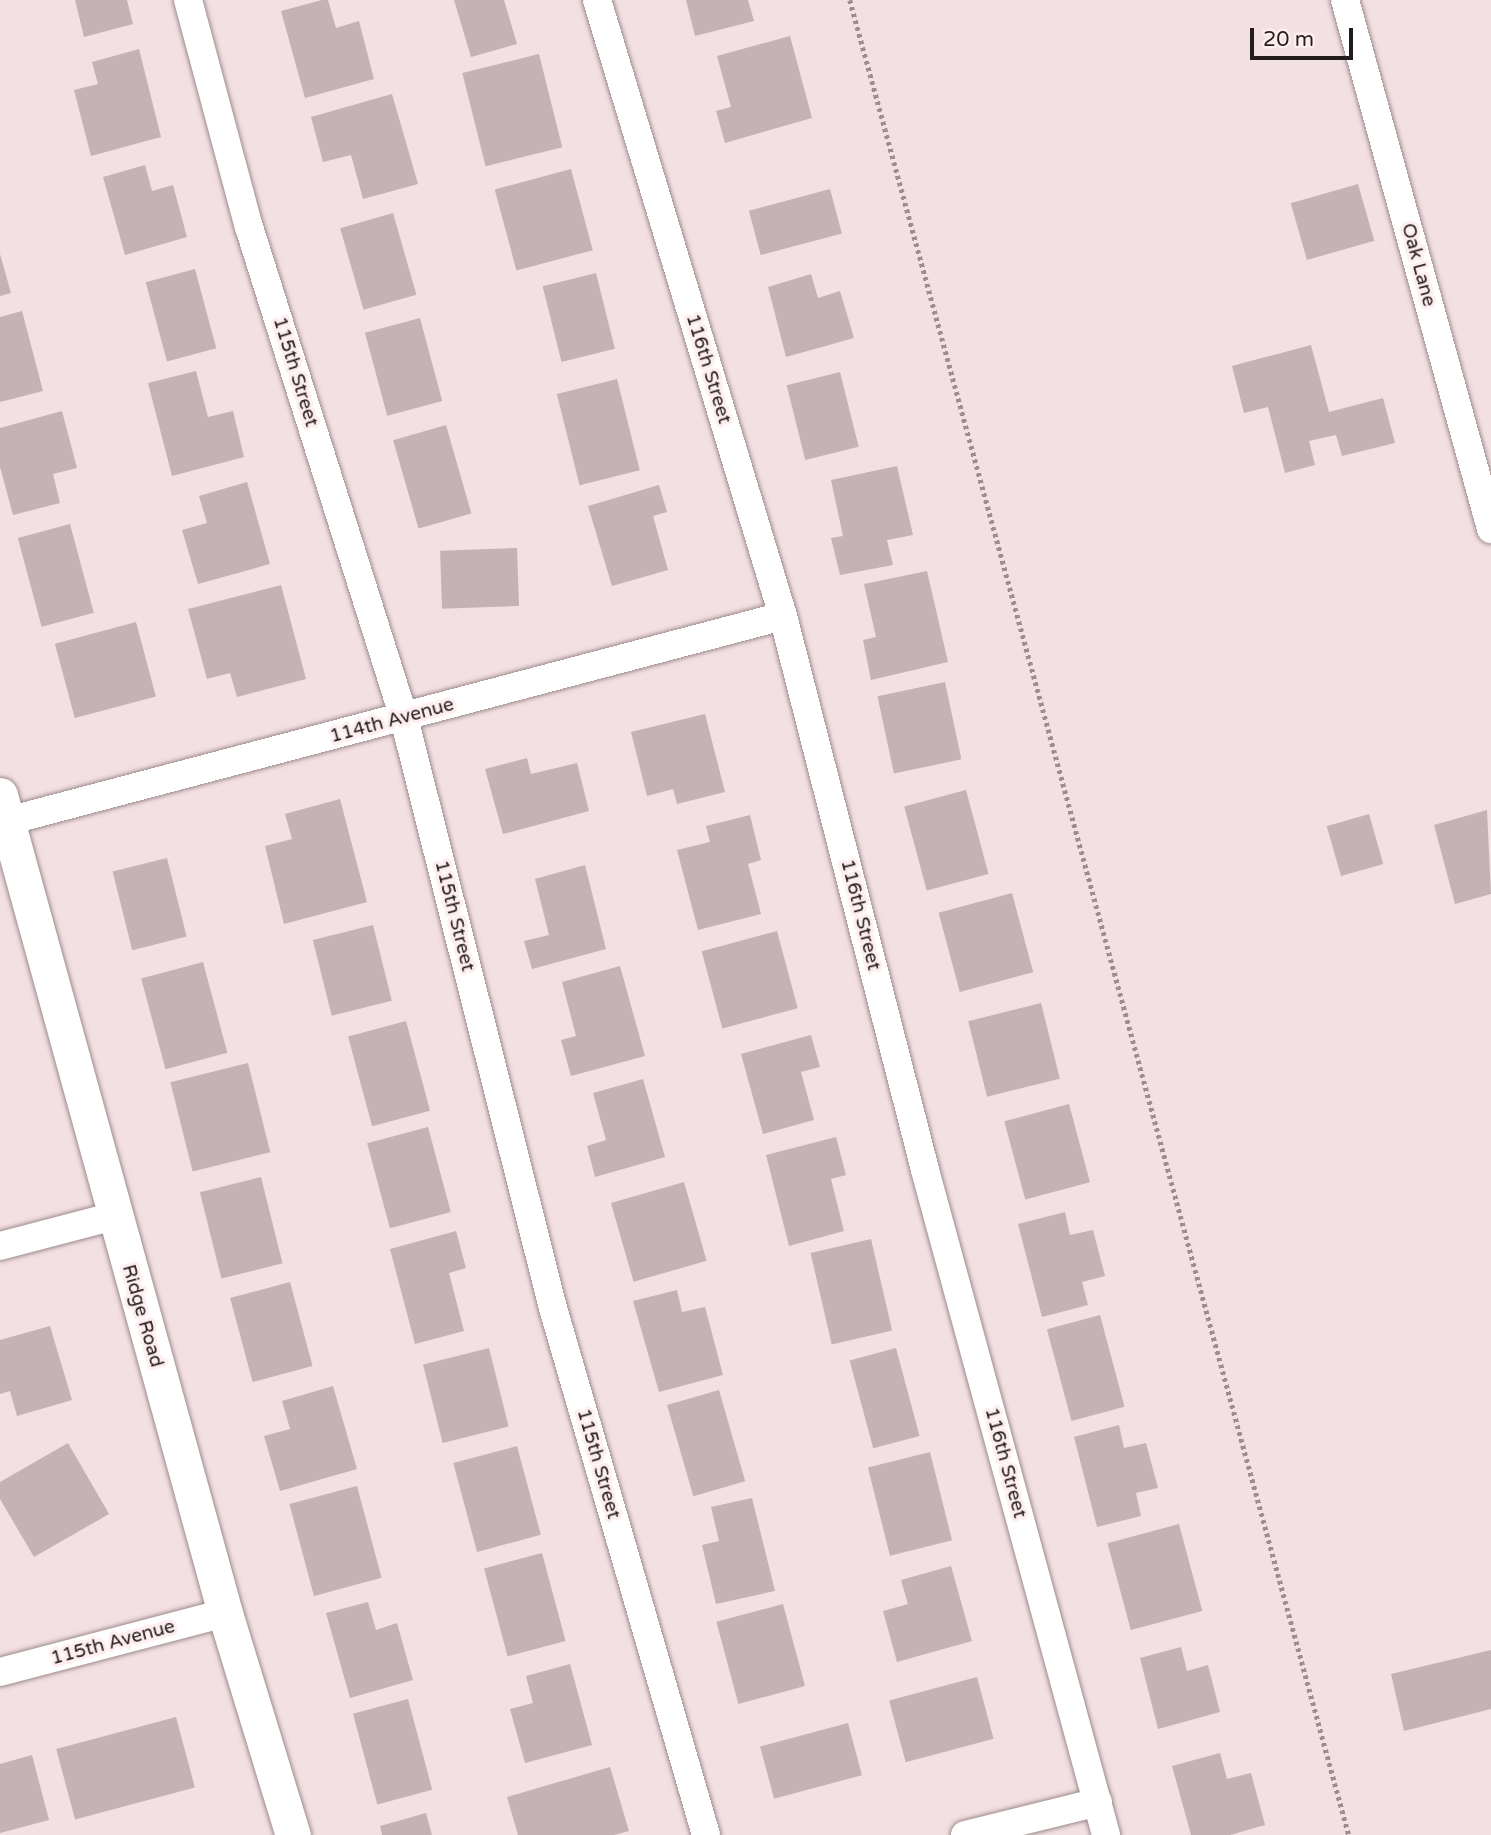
<!DOCTYPE html>
<style>
body{margin:0}
#map{position:relative;width:1491px;height:1835px;overflow:hidden;background:#f3e0e2;font-family:"Varela Round",sans-serif}
div>[style]{position:absolute}
[style*='--x']{left:calc(var(--x)*1px);top:calc(var(--y)*1px);width:calc(var(--w)*1px);rotate:calc(var(--a)*1deg)}
.building>*{inset:0;background:#c4b2b4;transform-origin:0 0}
.path>*{height:4.5px;margin-top:-2.25px;transform-origin:0;background:repeating-linear-gradient(90deg,#9c8e8f 0 3.5px,transparent 0 7px)}
.roads{filter:drop-shadow(0 0 2px #9d8b8d) drop-shadow(0 0 2px #9d8b8d)}
.minor>*{height:28px;margin:-14px;padding:0 14px;transform-origin:14px;border-radius:14px;background:#fff}
.tertiary>*{height:35px;margin:-17.5px;padding:0 17.5px;transform-origin:17.5px;border-radius:17.5px;background:#fff}
span{translate:-50% -50%;white-space:nowrap;text-align:center;line-height:1.15;-webkit-text-stroke:7px #feeef0;paint-order:stroke}
.street-label{font-size:19px;color:#221c1c}
.scale{position:absolute;left:1250px;top:28px;width:103px;height:32px;box-sizing:border-box;border:4px solid #221c1c;border-top:0;padding-left:9px;font-size:21px;line-height:24px;white-space:nowrap;color:#221c1c;-webkit-text-stroke:5px #feeef0;paint-order:stroke}
</style>
<div id="map">
<div class="building">
<div style="clip-path:polygon(75px 0,127px 0,133px 24px,84px 37px)"></div>
<div style="clip-path:polygon(322px 0,328px 0,336px 28px,359px 21px,374px 79px,305px 98px,281px 11px)"></div>
<div style="clip-path:polygon(454px 0,504px 0,517px 44px,471px 57px)"></div>
<div style="clip-path:polygon(686px 0,748px 0,754px 21px,695px 36px)"></div>
<div style="clip-path:polygon(790px 36px,812px 118px,725px 143px,716px 111px,731px 107px,717px 56px)"></div>
<div style="clip-path:polygon(139px 49px,161px 137px,91px 156px,74px 90px,98px 84px,92px 62px)"></div>
<div style="left:539px;top:54px;width:96px;height:79px;rotate:76deg"></div>
<div style="clip-path:polygon(392px 94px,418px 184px,363px 199px,351px 155px,323px 162px,311px 117px)"></div>
<div style="clip-path:polygon(145px 165px,152px 191px,173px 185px,187px 237px,125px 255px,103px 177px)"></div>
<div style="left:571px;top:169px;width:84px;height:79px;rotate:75deg"></div>
<div style="left:1358px;top:184px;width:59px;height:70px;rotate:74deg"></div>
<div style="left:830px;top:189px;width:46px;height:84px;rotate:75deg"></div>
<div style="left:393px;top:213px;width:85px;height:55px;rotate:74deg"></div>
<div style="clip-path:polygon(0 254px,11px 293px,0 296px)"></div>
<div style="left:195px;top:269px;width:82px;height:51px;rotate:75deg"></div>
<div style="left:596px;top:273px;width:78px;height:55px;rotate:76deg"></div>
<div style="clip-path:polygon(811px 274px,818px 298px,840px 291px,854px 338px,786px 357px,768px 287px)"></div>
<div style="clip-path:polygon(22px 311px,43px 391px,0 402px,0 317px)"></div>
<div style="left:420px;top:318px;width:86px;height:57px;rotate:75deg"></div>
<div style="clip-path:polygon(1311px 345px,1329px 412px,1383px 398px,1395px 443px,1342px 456px,1336px 435px,1309px 441px,1315px 465px,1285px 473px,1268px 407px,1244px 413px,1232px 366px)"></div>
<div style="clip-path:polygon(196px 371px,208px 417px,233px 411px,244px 457px,172px 476px,148px 383px)"></div>
<div style="left:840px;top:372px;width:77px;height:55px;rotate:76deg"></div>
<div style="left:617px;top:379px;width:94px;height:62px;rotate:76deg"></div>
<div style="clip-path:polygon(62px 411px,77px 468px,53px 474px,60px 503px,13px 515px,0 467px,0 428px)"></div>
<div style="left:446px;top:425px;width:92px;height:55px;rotate:74deg"></div>
<div style="clip-path:polygon(897px 466px,913px 535px,887px 540px,893px 565px,840px 575px,831px 538px,843px 536px,831px 480px)"></div>
<div style="clip-path:polygon(247px 482px,270px 564px,198px 584px,182px 530px,207px 523px,199px 496px)"></div>
<div style="clip-path:polygon(659px 485px,667px 512px,653px 516px,668px 570px,612px 586px,588px 506px)"></div>
<div style="left:70px;top:524px;width:92px;height:54px;rotate:75deg"></div>
<div style="left:517px;top:548px;width:58px;height:77px;rotate:88deg"></div>
<div style="clip-path:polygon(927px 571px,948px 662px,871px 680px,863px 640px,876px 637px,864px 584px)"></div>
<div style="clip-path:polygon(281px 585px,306px 679px,237px 697px,230px 673px,207px 679px,188px 609px)"></div>
<div style="left:136px;top:622px;width:77px;height:84px;rotate:75deg"></div>
<div style="left:945px;top:682px;width:79px;height:69px;rotate:78deg"></div>
<div style="clip-path:polygon(705px 714px,725px 792px,677px 804px,673px 789px,647px 796px,631px 732px)"></div>
<div style="clip-path:polygon(527px 758px,531px 774px,577px 763px,589px 811px,503px 834px,485px 769px)"></div>
<div style="left:966px;top:790px;width:87px;height:64px;rotate:75deg"></div>
<div style="clip-path:polygon(340px 799px,367px 902px,284px 924px,265px 846px,292px 839px,285px 814px)"></div>
<div style="clip-path:polygon(1487px 810px,1491px 894px,1455px 904px,1434px 825px)"></div>
<div style="left:1369px;top:814px;width:52px;height:44px;rotate:74deg"></div>
<div style="clip-path:polygon(750px 815px,761px 860px,748px 864px,761px 914px,698px 930px,677px 850px,710px 842px,706px 826px)"></div>
<div style="left:167px;top:858px;width:81px;height:56px;rotate:76deg"></div>
<div style="clip-path:polygon(585px 865px,606px 949px,532px 969px,524px 941px,549px 935px,535px 879px)"></div>
<div style="left:1012px;top:893px;width:82px;height:76px;rotate:75deg"></div>
<div style="left:373px;top:925px;width:78px;height:62px;rotate:76deg"></div>
<div style="left:777px;top:931px;width:80px;height:78px;rotate:75deg"></div>
<div style="left:203px;top:962px;width:94px;height:64px;rotate:75deg"></div>
<div style="clip-path:polygon(620px 966px,645px 1056px,571px 1076px,561px 1040px,576px 1036px,562px 982px)"></div>
<div style="left:1041px;top:1003px;width:78px;height:75px;rotate:76deg"></div>
<div style="left:406px;top:1021px;width:93px;height:60px;rotate:75deg"></div>
<div style="clip-path:polygon(811px 1035px,820px 1067px,801px 1072px,814px 1120px,763px 1134px,741px 1054px)"></div>
<div style="left:248px;top:1063px;width:92px;height:80px;rotate:76deg"></div>
<div style="clip-path:polygon(643px 1079px,665px 1157px,595px 1177px,587px 1146px,606px 1140px,593px 1093px)"></div>
<div style="left:1069px;top:1104px;width:81px;height:67px;rotate:75deg"></div>
<div style="left:428px;top:1127px;width:88px;height:63px;rotate:75deg"></div>
<div style="clip-path:polygon(836px 1137px,846px 1175px,831px 1179px,844px 1231px,789px 1246px,766px 1155px)"></div>
<div style="left:261px;top:1177px;width:89px;height:63px;rotate:76deg"></div>
<div style="left:684px;top:1182px;width:82px;height:76px;rotate:74deg"></div>
<div style="clip-path:polygon(1065px 1212px,1070px 1235px,1093px 1230px,1105px 1276px,1082px 1282px,1088px 1305px,1042px 1317px,1018px 1224px)"></div>
<div style="clip-path:polygon(456px 1231px,466px 1268px,449px 1273px,464px 1331px,415px 1344px,390px 1249px)"></div>
<div style="left:871px;top:1239px;width:94px;height:62px;rotate:77deg"></div>
<div style="left:290px;top:1282px;width:87px;height:62px;rotate:75deg"></div>
<div style="clip-path:polygon(677px 1290px,682px 1312px,705px 1307px,723px 1375px,659px 1392px,633px 1301px)"></div>
<div style="left:1100px;top:1315px;width:95px;height:55px;rotate:75deg"></div>
<div style="clip-path:polygon(50px 1326px,72px 1400px,17px 1416px,10px 1391px,0 1394px,0 1340px)"></div>
<div style="left:489px;top:1348px;width:81px;height:68px;rotate:76deg"></div>
<div style="left:896px;top:1348px;width:91px;height:48px;rotate:75deg"></div>
<div style="clip-path:polygon(333px 1386px,357px 1469px,280px 1491px,264px 1436px,290px 1429px,282px 1401px)"></div>
<div style="left:719px;top:1390px;width:95px;height:54px;rotate:74deg"></div>
<div style="clip-path:polygon(1119px 1425px,1124px 1448px,1146px 1443px,1158px 1488px,1136px 1493px,1141px 1516px,1097px 1527px,1074px 1437px)"></div>
<div style="clip-path:polygon(68px 1443px,109px 1514px,34px 1557px,0 1499px,0 1482px)"></div>
<div style="left:517px;top:1446px;width:92px;height:66px;rotate:75deg"></div>
<div style="left:930px;top:1452px;width:91px;height:64px;rotate:76deg"></div>
<div style="left:357px;top:1486px;width:95px;height:70px;rotate:75deg"></div>
<div style="clip-path:polygon(752px 1498px,775px 1591px,716px 1604px,702px 1545px,719px 1541px,711px 1507px)"></div>
<div style="left:1179px;top:1524px;width:90px;height:74px;rotate:75deg"></div>
<div style="left:542px;top:1553px;width:91px;height:60px;rotate:75deg"></div>
<div style="clip-path:polygon(951px 1566px,972px 1641px,897px 1662px,883px 1611px,908px 1604px,901px 1580px)"></div>
<div style="clip-path:polygon(368px 1602px,376px 1630px,397px 1623px,413px 1680px,350px 1698px,326px 1613px)"></div>
<div style="left:783px;top:1604px;width:85px;height:69px;rotate:75deg"></div>
<div style="clip-path:polygon(1181px 1647px,1187px 1671px,1208px 1665px,1220px 1712px,1158px 1729px,1140px 1658px)"></div>
<div style="clip-path:polygon(1491px 1650px,1491px 1709px,1404px 1731px,1391px 1674px)"></div>
<div style="clip-path:polygon(570px 1664px,592px 1745px,525px 1763px,510px 1709px,533px 1703px,526px 1676px)"></div>
<div style="left:977px;top:1677px;width:64px;height:91px;rotate:75deg"></div>
<div style="left:408px;top:1699px;width:94px;height:57px;rotate:75deg"></div>
<div style="left:176px;top:1717px;width:73px;height:124px;rotate:75deg"></div>
<div style="left:848px;top:1723px;width:54px;height:91px;rotate:75deg"></div>
<div style="clip-path:polygon(1220px 1753px,1227px 1779px,1251px 1773px,1265px 1825px,1230px 1835px,1191px 1835px,1172px 1766px)"></div>
<div style="clip-path:polygon(32px 1755px,49px 1820px,0 1833px,0 1764px)"></div>
<div style="clip-path:polygon(610px 1767px,629px 1831px,614px 1835px,518px 1835px,507px 1797px)"></div>
<div style="clip-path:polygon(426px 1813px,432px 1835px,382px 1835px,380px 1826px)"></div>
</div>
<div class="path">
<div style="--x:850;--y:0;--w:1902;--a:74.79"></div>
</div>
<div class="roads">
<div class="minor">
<div style="--x:188;--y:0;--w:235;--a:75"></div>
<div style="--x:249;--y:227;--w:515;--a:72.48"></div>
<div style="--x:404;--y:718;--w:609;--a:75.83"></div>
<div style="--x:553;--y:1308;--w:549;--a:73.81"></div>
<div style="--x:597;--y:0;--w:643;--a:73.2"></div>
<div style="--x:783;--y:616;--w:572;--a:75.62"></div>
<div style="--x:925;--y:1170;--w:689;--a:74.77"></div>
<div style="--x:1345;--y:0;--w:549;--a:74.57"></div>
<div style="--x:0;--y:823;--w:810;--a:-14.81"></div>
<div style="--x:0;--y:1246;--w:118;--a:-14.7"></div>
<div style="--x:0;--y:1672;--w:233;--a:-14.7"></div>
<div style="--x:965;--y:1835;--w:137;--a:-13.9"></div>
</div>
<div class="tertiary">
<div style="--x:0;--y:795;--w:848;--a:74.62"></div>
<div style="--x:225;--y:1613;--w:232;--a:73"></div>
</div>
</div>
<div class="street-label">
<span style="left:1418px;top:265px;rotate:75deg">Oak Lane</span>
<span style="left:708px;top:369px;rotate:73deg">116th Street</span>
<span style="left:295px;top:372px;rotate:73deg">115th Street</span>
<span style="left:392px;top:721px;rotate:-15deg">114th Avenue</span>
<span style="left:860px;top:915px;rotate:76deg">116th Street</span>
<span style="left:454px;top:916px;rotate:76deg">115th Street</span>
<span style="left:142px;top:1316px;rotate:74deg">Ridge Road</span>
<span style="left:1005px;top:1463px;rotate:75deg">116th Street</span>
<span style="left:598px;top:1464px;rotate:74deg">115th Street</span>
<span style="left:113px;top:1643px;rotate:-15deg">115th Avenue</span>
</div>
<div class="scale">20 m</div>
</div>
